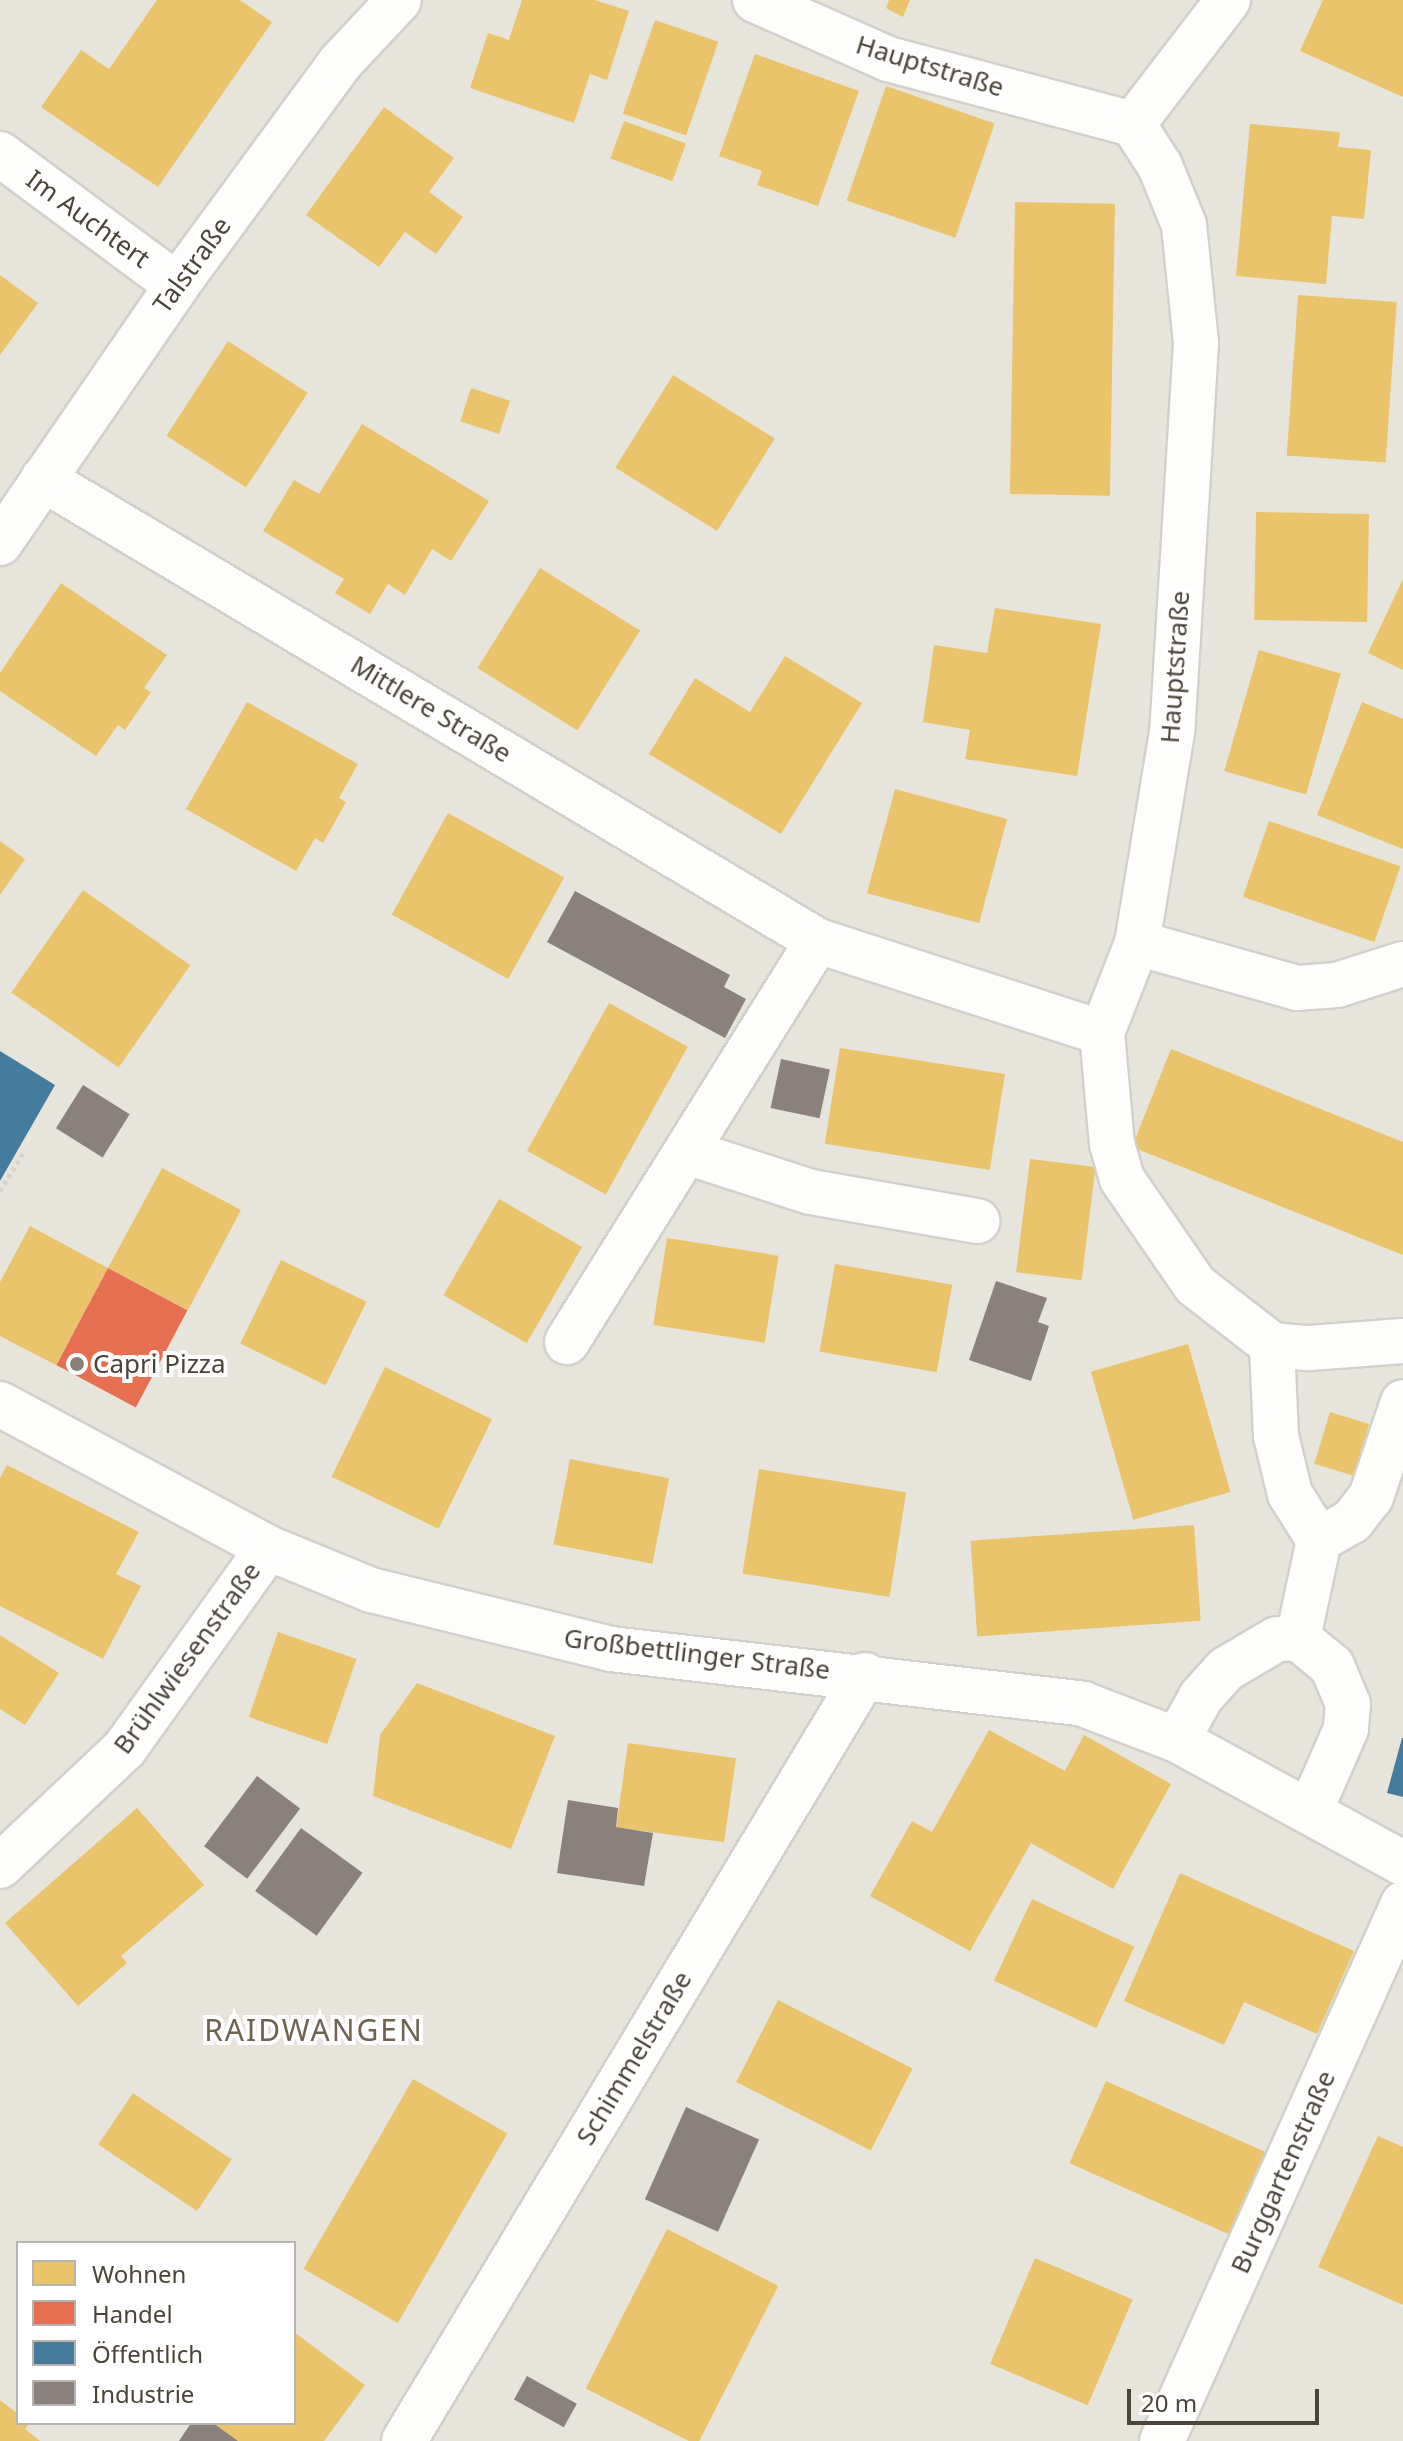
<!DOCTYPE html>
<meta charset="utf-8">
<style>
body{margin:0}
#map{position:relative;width:1403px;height:2441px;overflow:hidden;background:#f4f2ee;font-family:"Noto Sans",sans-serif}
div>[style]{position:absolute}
.residential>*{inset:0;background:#e7e4dc}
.parking>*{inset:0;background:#e6e3df}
.homes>*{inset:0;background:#e9c46a;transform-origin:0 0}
.shops>*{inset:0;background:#e76f51;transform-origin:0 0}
.public>*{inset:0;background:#457b9d}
.industry>*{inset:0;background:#8a817c;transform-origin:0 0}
.path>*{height:5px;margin-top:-2.5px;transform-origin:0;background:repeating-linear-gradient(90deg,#d3d2cc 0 4px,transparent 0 8px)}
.roads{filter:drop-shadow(2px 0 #d2d0cb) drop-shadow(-2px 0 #d2d0cb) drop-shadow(0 2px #d2d0cb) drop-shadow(0 -2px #d2d0cb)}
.minor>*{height:44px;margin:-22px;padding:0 22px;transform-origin:22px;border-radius:22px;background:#fdfdfc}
.dots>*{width:22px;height:22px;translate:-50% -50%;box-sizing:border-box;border:4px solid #fff;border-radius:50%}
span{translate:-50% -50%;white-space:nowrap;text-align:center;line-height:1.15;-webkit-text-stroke:8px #fff;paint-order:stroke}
.street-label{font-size:26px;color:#4b4439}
.poi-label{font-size:26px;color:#4b4439}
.left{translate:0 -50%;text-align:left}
.quarter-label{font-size:30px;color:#6e6250;letter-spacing:2px}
.legend{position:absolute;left:16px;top:2241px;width:280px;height:184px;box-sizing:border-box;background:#fff;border:2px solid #b7b4b0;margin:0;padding:10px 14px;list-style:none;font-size:24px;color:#4b4439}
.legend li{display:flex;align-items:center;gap:16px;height:40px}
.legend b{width:40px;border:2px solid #b7b4b0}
.scale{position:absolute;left:1127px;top:2389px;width:192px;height:36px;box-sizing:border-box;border:4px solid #4b4439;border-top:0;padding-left:10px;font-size:24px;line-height:28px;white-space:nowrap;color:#4b4439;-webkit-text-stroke:6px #fff;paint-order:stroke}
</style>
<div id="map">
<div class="residential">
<div style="clip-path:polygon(evenodd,0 0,1403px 0,1403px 2441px,0 2441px,0 0,18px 2243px,294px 2243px,294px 2423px,18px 2423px,18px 2243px)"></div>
</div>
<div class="parking">
<div style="clip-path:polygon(1403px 1978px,1403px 2029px,1384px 2020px)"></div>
</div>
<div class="homes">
<div style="clip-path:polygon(157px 0,240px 0,272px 22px,158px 187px,41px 107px,81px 50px,109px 69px)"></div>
<div style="clip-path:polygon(522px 0,595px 0,629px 11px,607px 80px,590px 74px,574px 123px,470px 88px,488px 33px,509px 40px)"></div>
<div style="clip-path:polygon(889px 0,910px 0,903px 17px,886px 8px)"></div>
<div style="clip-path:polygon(1323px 0,1403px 0,1403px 97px,1300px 51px)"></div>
<div style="left:655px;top:20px;width:67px;height:99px;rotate:19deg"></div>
<div style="clip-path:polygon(755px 54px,859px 91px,818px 206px,757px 185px,762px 171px,719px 156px)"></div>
<div style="left:886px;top:86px;width:115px;height:121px;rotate:19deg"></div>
<div style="clip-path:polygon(384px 107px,454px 158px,429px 192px,463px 217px,436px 254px,405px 232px,379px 267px,306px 215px)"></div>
<div style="left:624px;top:121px;width:66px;height:40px;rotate:20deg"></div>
<div style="clip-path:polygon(1250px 124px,1340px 132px,1338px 147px,1371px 150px,1364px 219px,1332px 216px,1326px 284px,1236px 276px)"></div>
<div style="left:1015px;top:202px;width:100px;height:292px;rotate:1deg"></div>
<div style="clip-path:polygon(0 275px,38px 303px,0 355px)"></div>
<div style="left:1298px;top:295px;width:99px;height:161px;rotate:4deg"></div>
<div style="left:228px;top:341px;width:95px;height:113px;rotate:33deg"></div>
<div style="left:673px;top:375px;width:120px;height:109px;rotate:32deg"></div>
<div style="left:471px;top:388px;width:41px;height:35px;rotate:18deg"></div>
<div style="clip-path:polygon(362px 424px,489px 501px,451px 561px,432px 549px,405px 595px,388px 584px,370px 614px,335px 593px,344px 579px,263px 531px,294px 480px,319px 494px)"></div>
<div style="left:1256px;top:512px;width:113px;height:108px;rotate:1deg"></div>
<div style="left:540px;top:568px;width:118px;height:118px;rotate:32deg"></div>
<div style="clip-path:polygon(1403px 579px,1403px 670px,1368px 653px)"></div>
<div style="clip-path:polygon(61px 583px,167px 655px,144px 688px,151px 692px,125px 730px,118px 725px,96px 756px,0 691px,0 673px)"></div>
<div style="clip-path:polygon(995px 608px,1101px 624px,1077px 776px,965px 759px,970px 730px,923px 722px,934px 645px,987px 653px)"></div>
<div style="left:1259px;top:650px;width:85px;height:126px;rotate:16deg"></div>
<div style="clip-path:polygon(785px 656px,862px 703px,781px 834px,649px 754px,695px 678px,750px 712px)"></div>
<div style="clip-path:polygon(247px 702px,358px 764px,339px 798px,346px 802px,323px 843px,315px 838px,296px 871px,186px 809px)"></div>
<div style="clip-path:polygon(1362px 702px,1403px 719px,1403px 849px,1317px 815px)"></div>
<div style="left:895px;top:789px;width:116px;height:108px;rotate:15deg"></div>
<div style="left:448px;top:813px;width:133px;height:116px;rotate:29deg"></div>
<div style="left:1269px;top:821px;width:139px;height:80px;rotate:19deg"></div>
<div style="clip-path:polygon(0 841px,25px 859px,0 895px)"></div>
<div style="left:83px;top:890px;width:131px;height:125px;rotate:35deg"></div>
<div style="left:609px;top:1003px;width:90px;height:169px;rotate:29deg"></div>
<div style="left:840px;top:1048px;width:167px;height:97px;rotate:9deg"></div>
<div style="clip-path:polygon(1171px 1049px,1403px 1142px,1403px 1255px,1132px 1147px)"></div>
<div style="left:1030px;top:1159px;width:66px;height:114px;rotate:7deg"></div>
<div style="clip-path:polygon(162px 1168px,241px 1210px,188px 1310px,108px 1268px,56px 1365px,0 1336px,0 1282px,30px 1226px,108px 1268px)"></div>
<div style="left:499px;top:1199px;width:96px;height:111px;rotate:30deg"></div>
<div style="left:667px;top:1238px;width:113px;height:88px;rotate:9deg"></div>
<div style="left:281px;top:1260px;width:95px;height:93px;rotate:26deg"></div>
<div style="left:835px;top:1264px;width:119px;height:89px;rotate:10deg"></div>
<div style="left:1188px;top:1344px;width:154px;height:101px;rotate:74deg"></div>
<div style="left:385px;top:1367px;width:119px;height:122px;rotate:26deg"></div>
<div style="left:1330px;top:1412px;width:41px;height:54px;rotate:17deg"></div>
<div style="left:570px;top:1459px;width:101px;height:87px;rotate:11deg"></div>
<div style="clip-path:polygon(7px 1465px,139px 1532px,116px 1574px,141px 1586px,103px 1659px,0 1606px,0 1478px)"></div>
<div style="left:759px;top:1469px;width:149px;height:106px;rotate:9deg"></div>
<div style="left:1194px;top:1525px;width:96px;height:224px;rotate:86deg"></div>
<div style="left:278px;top:1632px;width:83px;height:90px;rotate:19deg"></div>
<div style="clip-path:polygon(0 1635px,59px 1673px,25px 1725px,0 1709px)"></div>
<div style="clip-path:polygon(417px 1683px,555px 1736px,511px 1849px,373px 1796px,380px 1735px)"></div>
<div style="clip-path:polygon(989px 1730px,1065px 1771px,1084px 1735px,1171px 1784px,1113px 1889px,1031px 1843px,970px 1951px,870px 1896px,912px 1821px,932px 1832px)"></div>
<div style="left:628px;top:1743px;width:109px;height:85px;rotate:8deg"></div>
<div style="clip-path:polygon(137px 1808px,204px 1885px,121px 1956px,127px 1963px,78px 2006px,5px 1923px)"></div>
<div style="clip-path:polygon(1180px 1873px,1354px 1951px,1317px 2034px,1244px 2002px,1224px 2045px,1124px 2001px)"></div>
<div style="left:1032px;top:1899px;width:113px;height:90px;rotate:25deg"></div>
<div style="left:778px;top:2000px;width:151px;height:92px;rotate:27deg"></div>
<div style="left:413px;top:2079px;width:109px;height:219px;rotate:30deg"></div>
<div style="left:1106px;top:2081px;width:179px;height:90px;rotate:24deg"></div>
<div style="left:133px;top:2093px;width:119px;height:62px;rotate:34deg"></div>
<div style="clip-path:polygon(1378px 2136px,1403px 2147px,1403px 2305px,1318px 2267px)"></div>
<div style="left:667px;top:2229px;width:125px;height:179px;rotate:27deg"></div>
<div style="left:1035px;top:2258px;width:106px;height:115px;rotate:23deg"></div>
<div style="clip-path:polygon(294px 2332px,365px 2385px,324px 2441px,238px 2441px,213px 2423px,294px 2423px)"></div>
<div style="clip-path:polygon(0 2400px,18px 2414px,18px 2423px,29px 2423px,25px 2429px,40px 2441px,0 2441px)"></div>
</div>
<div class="shops">
<div style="left:108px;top:1268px;width:90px;height:110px;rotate:28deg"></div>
</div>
<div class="public">
<div style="clip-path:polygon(0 1051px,55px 1085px,0 1181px)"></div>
<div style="clip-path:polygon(1402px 1738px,1403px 1738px,1403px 1797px,1387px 1793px)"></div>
</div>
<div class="industry">
<div style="clip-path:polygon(575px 891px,730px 975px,724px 987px,746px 999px,725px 1038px,547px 942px)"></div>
<div style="left:781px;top:1059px;width:50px;height:50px;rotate:12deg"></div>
<div style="left:83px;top:1085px;width:55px;height:51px;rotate:32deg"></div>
<div style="clip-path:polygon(996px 1281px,1047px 1298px,1038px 1322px,1049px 1326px,1031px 1381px,969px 1360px)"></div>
<div style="left:257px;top:1776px;width:54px;height:88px;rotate:37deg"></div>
<div style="clip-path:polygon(568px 1800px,618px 1808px,616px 1827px,653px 1833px,644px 1886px,557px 1873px)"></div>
<div style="left:301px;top:1828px;width:76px;height:78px;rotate:36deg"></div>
<div style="left:686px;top:2107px;width:80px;height:101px;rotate:24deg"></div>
<div style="left:527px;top:2376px;width:57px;height:27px;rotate:29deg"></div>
<div style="clip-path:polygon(191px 2423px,213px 2423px,238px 2441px,179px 2441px)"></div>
</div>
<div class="path">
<div style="left:0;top:1191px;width:47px;rotate:-59deg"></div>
</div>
<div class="roads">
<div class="minor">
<div style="left:755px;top:0;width:145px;rotate:23.9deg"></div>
<div style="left:888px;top:59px;width:253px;rotate:14.9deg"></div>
<div style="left:1133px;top:124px;width:50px;rotate:57.3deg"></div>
<div style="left:1160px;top:166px;width:64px;rotate:67.9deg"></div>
<div style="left:1184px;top:225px;width:119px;rotate:84.2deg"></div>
<div style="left:1196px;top:343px;width:390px;rotate:93.5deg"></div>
<div style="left:1172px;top:732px;width:214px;rotate:99.4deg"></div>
<div style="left:1137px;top:943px;width:97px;rotate:111.3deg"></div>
<div style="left:1102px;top:1033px;width:111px;rotate:84.9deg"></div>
<div style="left:1112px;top:1144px;width:36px;rotate:74deg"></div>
<div style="left:1122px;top:1179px;width:129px;rotate:55.4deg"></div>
<div style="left:1195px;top:1285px;width:98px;rotate:37.9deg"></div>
<div style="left:1272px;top:1345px;width:91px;rotate:87.5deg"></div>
<div style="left:1276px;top:1436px;width:60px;rotate:76.4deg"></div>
<div style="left:1290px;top:1494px;width:54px;rotate:57.8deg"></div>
<div style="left:1319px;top:1540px;width:100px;rotate:102.1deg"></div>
<div style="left:1298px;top:1638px;width:21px;rotate:177deg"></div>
<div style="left:1277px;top:1639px;width:59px;rotate:149.5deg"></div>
<div style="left:1226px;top:1669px;width:38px;rotate:132deg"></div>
<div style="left:1201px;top:1697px;width:49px;rotate:119.2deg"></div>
<div style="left:1133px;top:124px;width:156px;rotate:-52.5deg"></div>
<div style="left:0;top:154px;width:220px;rotate:36.5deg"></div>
<div style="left:43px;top:479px;width:902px;rotate:30.8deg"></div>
<div style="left:818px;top:941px;width:299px;rotate:17.9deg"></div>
<div style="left:0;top:543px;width:313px;rotate:-55.5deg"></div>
<div style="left:177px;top:285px;width:275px;rotate:-53.7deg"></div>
<div style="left:340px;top:63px;width:86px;rotate:-46.9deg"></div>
<div style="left:1137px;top:943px;width:166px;rotate:15.7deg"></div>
<div style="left:1297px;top:988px;width:40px;rotate:-4.3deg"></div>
<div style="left:1337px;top:985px;width:69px;rotate:-17.7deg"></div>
<div style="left:687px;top:1152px;width:130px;rotate:17.9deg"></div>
<div style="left:811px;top:1192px;width:169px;rotate:9.9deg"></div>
<div style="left:567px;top:1342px;width:473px;rotate:-58deg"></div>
<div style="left:1272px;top:1345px;width:38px;rotate:5deg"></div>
<div style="left:1310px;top:1348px;width:93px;rotate:-4.3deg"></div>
<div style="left:0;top:1404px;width:304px;rotate:28.2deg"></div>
<div style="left:268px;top:1548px;width:111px;rotate:22.2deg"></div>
<div style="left:371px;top:1590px;width:247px;rotate:13.8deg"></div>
<div style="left:611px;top:1649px;width:475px;rotate:6.6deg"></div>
<div style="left:1083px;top:1704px;width:101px;rotate:21deg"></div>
<div style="left:1177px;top:1740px;width:257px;rotate:28.6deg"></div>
<div style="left:1319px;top:1540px;width:38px;rotate:-30deg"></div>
<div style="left:1352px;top:1521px;width:31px;rotate:-52deg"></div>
<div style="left:1371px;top:1497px;width:100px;rotate:-71.4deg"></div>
<div style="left:1298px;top:1638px;width:44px;rotate:39.5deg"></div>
<div style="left:1332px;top:1666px;width:41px;rotate:67.2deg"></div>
<div style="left:1348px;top:1704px;width:25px;rotate:95deg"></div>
<div style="left:1346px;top:1729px;width:90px;rotate:113.7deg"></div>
<div style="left:0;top:1866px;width:172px;rotate:-43.3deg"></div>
<div style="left:125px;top:1748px;width:246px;rotate:-54.4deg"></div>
<div style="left:404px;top:2441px;width:894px;rotate:-58.96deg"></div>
<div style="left:1162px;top:2441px;width:589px;rotate:-65.83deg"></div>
</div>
</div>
<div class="dots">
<div style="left:77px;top:1364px;background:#868178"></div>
</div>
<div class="street-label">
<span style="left:930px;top:66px;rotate:17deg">Hauptstraße</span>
<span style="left:88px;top:219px;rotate:36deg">Im Auchtert</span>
<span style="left:192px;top:265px;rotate:-54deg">Talstraße</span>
<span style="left:1175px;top:667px;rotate:-86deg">Hauptstraße</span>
<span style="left:431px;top:709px;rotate:31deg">Mittlere Straße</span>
<span style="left:697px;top:1654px;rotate:7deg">Großbettlinger Straße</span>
<span style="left:187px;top:1658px;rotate:-54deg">Brühlwiesenstraße</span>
<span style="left:634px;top:2058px;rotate:-59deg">Schimmelstraße</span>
<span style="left:1283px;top:2172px;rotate:-66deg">Burggartenstraße</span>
</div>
<div class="poi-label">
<span class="left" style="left:93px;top:1364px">Capri Pizza</span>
</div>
<div class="quarter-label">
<span style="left:314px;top:2030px">RAIDWANGEN</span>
</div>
<ul class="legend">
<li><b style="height:22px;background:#e9c46a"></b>Wohnen</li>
<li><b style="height:22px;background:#e76f51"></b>Handel</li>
<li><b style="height:22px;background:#457b9d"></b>Öffentlich</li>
<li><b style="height:22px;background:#8a817c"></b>Industrie</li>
</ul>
<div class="scale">20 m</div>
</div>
